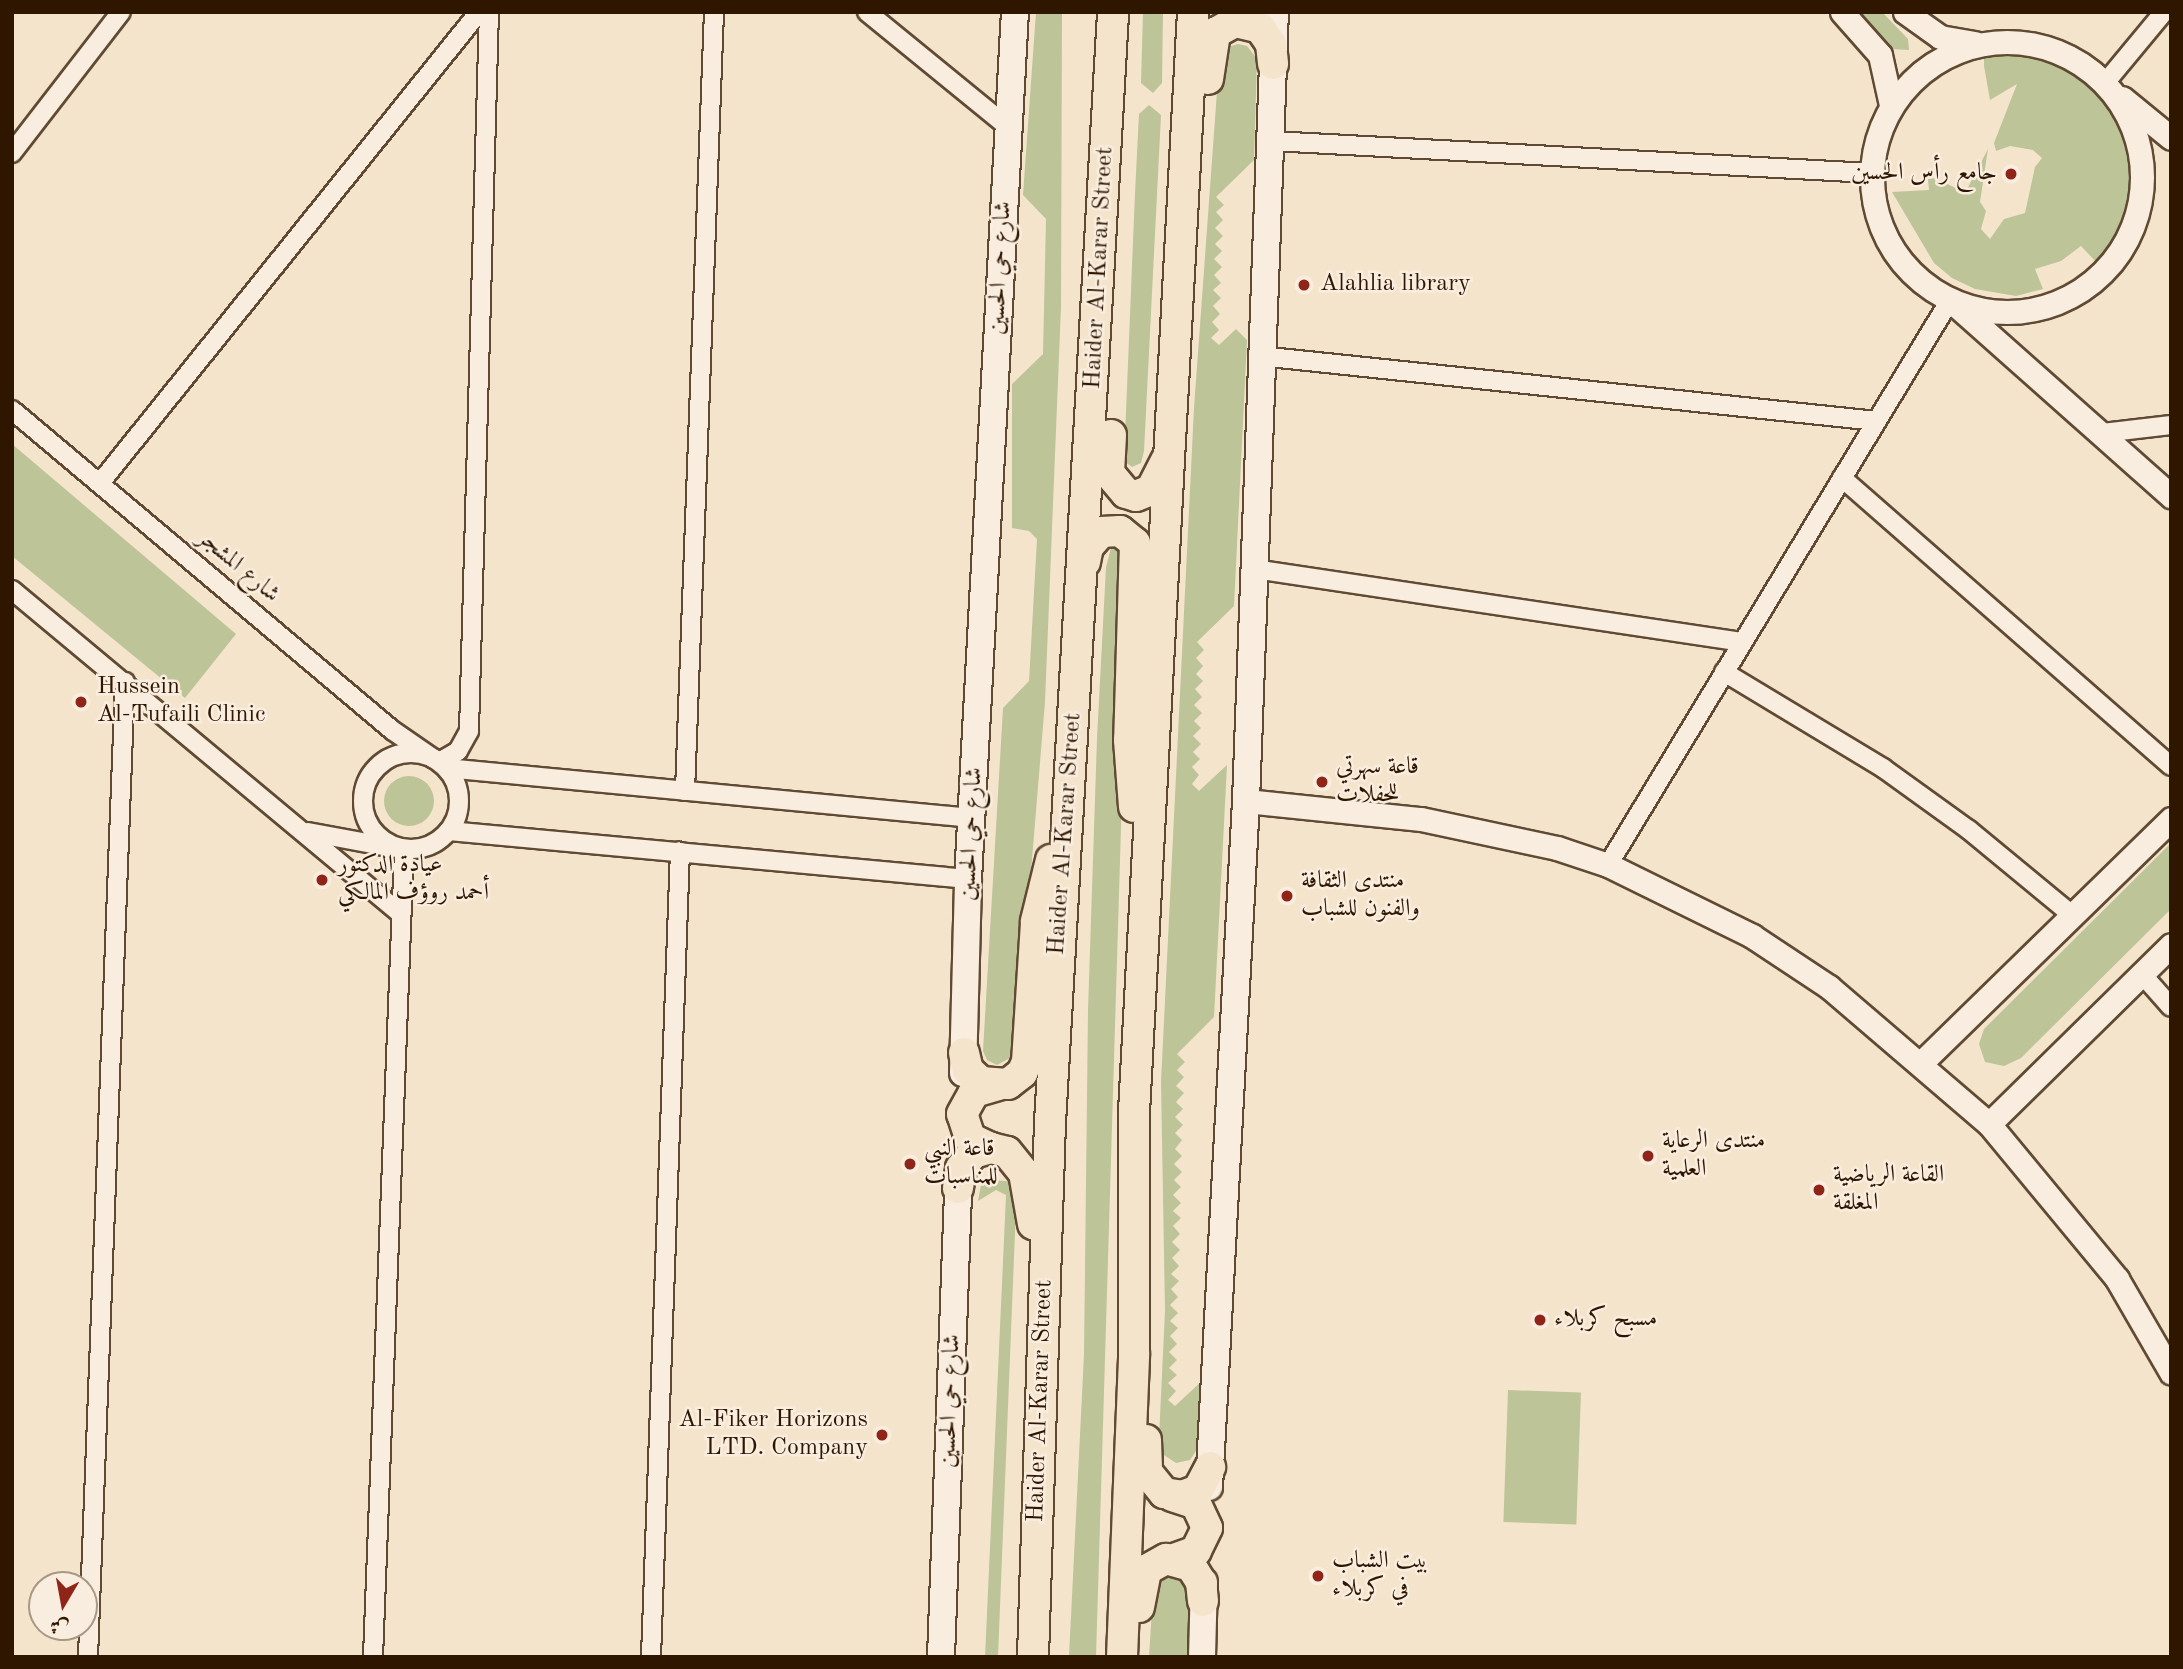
<!DOCTYPE html>
<meta charset="utf-8">
<style>
body{margin:0}
#map{position:relative;width:2183px;height:1669px;overflow:hidden;background:#f5e4cc;font-family:"Old Standard TT",Amiri,serif}
div>[style]{position:absolute}
.green>*{inset:0;background:#bcc498;transform-origin:0 0}
.round{border-radius:50%}
.roads{filter:drop-shadow(2px 0 #604a33) drop-shadow(-2px 0 #604a33) drop-shadow(0 2px #604a33) drop-shadow(0 -2px #604a33)}
.minor>*{height:18px;margin:-9px;padding:0 9px;transform-origin:9px;border-radius:9px;background:#f8edde}
.minor>.ring{margin:-9px;padding:0;box-sizing:content-box;background:none;border:18px solid #f8edde;border-radius:50%}
.tertiary>*{height:23px;margin:-11.5px;padding:0 11.5px;transform-origin:11.5px;border-radius:11.5px;background:#f8edde}
.tertiary>.ring{margin:-11.5px;padding:0;box-sizing:content-box;background:none;border:23px solid #f8edde;border-radius:50%}
.secondary>*{height:26px;margin:-13px;padding:0 13px;transform-origin:13px;border-radius:13px;background:#f8edde}
.trunk>*{height:30px;margin:-15px;padding:0 15px;transform-origin:15px;border-radius:15px;background:#f5e4cc}
.dots>*{width:19px;height:19px;translate:-50% -50%;box-sizing:border-box;border:4px solid #f8edde;border-radius:50%}
span{translate:-50% -50%;white-space:nowrap;text-align:center;line-height:1.15;-webkit-text-stroke:5px #f8edde;paint-order:stroke}
.poi-label{font-size:24px;color:#2f1600}
.right{translate:-100% -50%;text-align:right}
.left{translate:0 -50%;text-align:left}
.street-label{font-size:24px;color:#2f1600}
.frame{position:absolute;inset:0;border:14px solid #2f1600;pointer-events:none}
.north{position:absolute;left:28px;top:1571px;width:70px;height:70px;box-sizing:border-box;background:#f8edde;border:2px solid #a89785;border-radius:50%;rotate:190deg;font-size:19px;font-weight:700;line-height:28px;text-align:center;color:#2f1600}
.north::after{content:'';display:block;margin:auto;width:24px;height:32px;background:#8f2418;clip-path:polygon(50% 0,100% 100%,50% 72%,0 100%)}
</style>
<div id="map">
<div class="green">
<div style="clip-path:polygon(1036px 12px,1062px 12px,1061px 307px,1045px 702px,1017px 1041px,1010px 1058px,997px 1065px,987px 1060px,983px 1051px,1003px 708px,1029px 681px,1037px 539px,1029px 531px,1012px 528px,1012px 384px,1043px 354px,1046px 219px,1023px 195px)"></div>
<div style="clip-path:polygon(1143px 12px,1163px 12px,1162px 83px,1153px 93px,1141px 83px)"></div>
<div style="clip-path:polygon(1854px 12px,1882px 12px,1908px 39px,1909px 50px,1891px 49px)"></div>
<div style="clip-path:polygon(1238px 44px,1247px 46px,1257px 59px,1254px 160px,1216px 197px,1224px 205px,1216px 212px,1223px 220px,1215px 228px,1223px 236px,1215px 244px,1222px 251px,1214px 259px,1222px 267px,1214px 275px,1221px 283px,1213px 290px,1221px 298px,1213px 306px,1220px 314px,1212px 322px,1219px 330px,1211px 338px,1219px 345px,1236px 329px,1247px 340px,1234px 606px,1197px 642px,1204px 650px,1196px 658px,1203px 666px,1196px 674px,1203px 681px,1195px 689px,1202px 697px,1194px 705px,1202px 713px,1194px 721px,1201px 728px,1193px 736px,1201px 744px,1193px 752px,1200px 759px,1192px 767px,1199px 775px,1192px 784px,1199px 791px,1227px 765px,1214px 1017px,1177px 1054px,1185px 1062px,1177px 1070px,1184px 1077px,1176px 1086px,1184px 1093px,1176px 1102px,1183px 1109px,1175px 1117px,1183px 1125px,1175px 1133px,1182px 1140px,1175px 1149px,1182px 1156px,1174px 1164px,1182px 1172px,1174px 1180px,1181px 1187px,1173px 1195px,1181px 1203px,1173px 1211px,1181px 1218px,1173px 1226px,1180px 1234px,1172px 1242px,1180px 1250px,1172px 1258px,1179px 1266px,1171px 1274px,1179px 1281px,1171px 1289px,1178px 1297px,1170px 1305px,1178px 1313px,1170px 1321px,1178px 1328px,1170px 1336px,1177px 1344px,1169px 1352px,1177px 1360px,1169px 1368px,1177px 1375px,1168px 1383px,1176px 1391px,1168px 1400px,1175px 1406px,1203px 1380px,1196px 1451px,1190px 1460px,1176px 1463px,1164px 1455px,1159px 1437px,1165px 1311px,1161px 1082px,1194px 408px,1219px 64px,1228px 47px)"></div>
<div style="clip-path:polygon(2008px 50px,2037px 50px,2083px 69px,2123px 115px,2137px 154px,2133px 206px,2109px 258px,2099px 265px,2081px 246px,2061px 261px,2035px 269px,2043px 289px,2016px 296px,1975px 289px,1952px 278px,1934px 263px,1892px 192px,1929px 190px,1928px 179px,1936px 178px,1965px 193px,1988px 149px,1980px 202px,1986px 211px,1981px 229px,1990px 239px,2004px 219px,2025px 213px,2035px 167px,2042px 158px,2033px 150px,2010px 146px,1996px 151px,1994px 143px,2017px 84px,1990px 100px,1984px 66px,1984px 56px)"></div>
<div style="clip-path:polygon(1149px 105px,1161px 115px,1144px 451px,1141px 463px,1132px 467px,1124px 461px,1135px 193px,1139px 114px)"></div>
<div style="clip-path:polygon(12px 444px,236px 634px,185px 698px,12px 556px)"></div>
<div style="clip-path:polygon(1119px 545px,1125px 547px,1124px 728px,1096px 1657px,1069px 1657px,1084px 1354px,1088px 1010px,1097px 738px,1106px 567px,1111px 548px)"></div>
<div class="round" style="left:384px;top:776px;width:50px;height:50px"></div>
<div style="clip-path:polygon(2171px 843px,2171px 909px,2021px 1058px,2004px 1066px,1985px 1062px,1979px 1044px,1984px 1029px)"></div>
<div style="clip-path:polygon(982px 1179px,1017px 1182px,998px 1657px,985px 1657px,1006px 1195px,996px 1190px,978px 1201px)"></div>
<div style="left:1508px;top:1390px;width:73px;height:132px;rotate:2deg"></div>
<div style="clip-path:polygon(1167px 1576px,1180px 1576px,1191px 1586px,1191px 1657px,1149px 1657px,1153px 1593px,1157px 1582px)"></div>
</div>
<div class="roads">
<div class="minor">
<div style="left:867px;top:12px;width:183px;rotate:39.2deg"></div>
<div style="left:2105px;top:83px;width:92px;rotate:-50.3deg"></div>
<div style="left:1272px;top:141px;width:600px;rotate:3.06deg"></div>
<div style="left:12px;top:153px;width:178px;rotate:-52.3deg"></div>
<div style="left:1260px;top:356px;width:619px;rotate:6.02deg"></div>
<div style="left:12px;top:410px;width:497px;rotate:40.1deg"></div>
<div style="left:392px;top:730px;width:51px;rotate:34.6deg"></div>
<div style="left:2103px;top:433px;width:68px;rotate:-6.7deg"></div>
<div style="left:1842px;top:478px;width:437px;rotate:41.2deg"></div>
<div style="left:100px;top:483px;width:605px;rotate:-51.18deg"></div>
<div style="left:1254px;top:569px;width:494px;rotate:8.5deg"></div>
<div style="left:12px;top:590px;width:506px;rotate:39.79deg"></div>
<div style="left:1724px;top:672px;width:186px;rotate:31.1deg"></div>
<div style="left:1883px;top:768px;width:106px;rotate:35.8deg"></div>
<div style="left:1969px;top:830px;width:134px;rotate:39.5deg"></div>
<div class="ring" style="left:363px;top:753px;width:78px;height:78px"></div>
<div style="left:439px;top:762px;width:22px;rotate:-30deg"></div>
<div style="left:458px;top:751px;width:23px;rotate:-61deg"></div>
<div style="left:469px;top:731px;width:719px;rotate:-88.41deg"></div>
<div style="left:446px;top:768px;width:528px;rotate:5.43deg"></div>
<div style="left:685px;top:791px;width:780px;rotate:-87.87deg"></div>
<div style="left:449px;top:831px;width:521px;rotate:5.28deg"></div>
<div style="left:308px;top:832px;width:87px;rotate:10.5deg"></div>
<div style="left:1608px;top:865px;width:660px;rotate:-58.81deg"></div>
<div style="left:2141px;top:973px;width:45px;rotate:48.6deg"></div>
<div style="left:88px;top:1657px;width:976px;rotate:-87.83deg"></div>
<div style="left:373px;top:1657px;width:809px;rotate:-87.8deg"></div>
<div style="left:651px;top:1657px;width:806px;rotate:-87.94deg"></div>
</div>
<div class="tertiary">
<div style="left:1842px;top:12px;width:57px;rotate:48.5deg"></div>
<div style="left:1880px;top:55px;width:51px;rotate:77.6deg"></div>
<div style="left:1905px;top:12px;width:43px;rotate:35.5deg"></div>
<div style="left:1940px;top:37px;width:35px;rotate:10deg"></div>
<div class="ring" style="left:1872px;top:42px;width:247px;height:247px"></div>
<div style="left:2122px;top:98px;width:63px;rotate:39.2deg"></div>
<div style="left:1958px;top:307px;width:285px;rotate:41.6deg"></div>
<div style="left:1246px;top:801px;width:176px;rotate:5.9deg"></div>
<div style="left:1421px;top:819px;width:139px;rotate:12deg"></div>
<div style="left:1557px;top:848px;width:54px;rotate:18.4deg"></div>
<div style="left:1608px;top:865px;width:161px;rotate:26.2deg"></div>
<div style="left:1752px;top:936px;width:92px;rotate:33.5deg"></div>
<div style="left:1829px;top:987px;width:211px;rotate:40.6deg"></div>
<div style="left:1989px;top:1124px;width:201px;rotate:50.4deg"></div>
<div style="left:2117px;top:1279px;width:108px;rotate:59.9deg"></div>
<div style="left:1922px;top:1062px;width:348px;rotate:-44.3deg"></div>
<div style="left:1989px;top:1124px;width:255px;rotate:-44.5deg"></div>
</div>
<div class="secondary">
<div style="left:963px;top:1073px;width:194px;rotate:-88.5deg"></div>
<div style="left:968px;top:879px;width:868px;rotate:-86.9deg"></div>
<div style="left:1209px;top:1487px;width:687px;rotate:-86.91deg"></div>
<div style="left:1246px;top:801px;width:790px;rotate:-87.9deg"></div>
<div style="left:941px;top:1657px;width:489px;rotate:-87.9deg"></div>
<div style="left:1202px;top:1657px;width:75px;rotate:-88.5deg"></div>
</div>
<div class="trunk">
<div style="left:1208px;top:79px;width:47px;rotate:-81.3deg"></div>
<div style="left:1215px;top:33px;width:23px;rotate:-29deg"></div>
<div style="left:1235px;top:22px;width:26px;rotate:13deg"></div>
<div style="left:1260px;top:28px;width:19px;rotate:55deg"></div>
<div style="left:1271px;top:44px;width:20px;rotate:84deg"></div>
<div style="left:1111px;top:435px;width:38px;rotate:93deg"></div>
<div style="left:1109px;top:473px;width:26px;rotate:50deg"></div>
<div style="left:1126px;top:493px;width:10px;rotate:17deg"></div>
<div style="left:1136px;top:496px;width:16px;rotate:-22deg"></div>
<div style="left:1151px;top:490px;width:34px;rotate:-63deg"></div>
<div style="left:1085px;top:562px;width:15px;rotate:-79deg"></div>
<div style="left:1088px;top:547px;width:20px;rotate:-49deg"></div>
<div style="left:1101px;top:532px;width:19px;rotate:-3deg"></div>
<div style="left:1120px;top:531px;width:19px;rotate:39deg"></div>
<div style="left:1135px;top:543px;width:197px;rotate:91.7deg"></div>
<div style="left:1129px;top:740px;width:67px;rotate:85.7deg"></div>
<div style="left:964px;top:1053px;width:17px;rotate:77deg"></div>
<div style="left:968px;top:1070px;width:18px;rotate:43deg"></div>
<div style="left:981px;top:1082px;width:27px;rotate:4deg"></div>
<div style="left:1008px;top:1084px;width:18px;rotate:-38deg"></div>
<div style="left:1022px;top:1073px;width:12px;rotate:-66deg"></div>
<div style="left:1027px;top:1062px;width:141px;rotate:-86.3deg"></div>
<div style="left:1036px;top:921px;width:63px;rotate:-76.2deg"></div>
<div style="left:991px;top:1148px;width:23px;rotate:-155deg"></div>
<div style="left:970px;top:1138px;width:25px;rotate:-108deg"></div>
<div style="left:962px;top:1114px;width:25px;rotate:-61deg"></div>
<div style="left:974px;top:1092px;width:26px;rotate:-16deg"></div>
<div style="left:958px;top:1188px;width:20px;rotate:-81deg"></div>
<div style="left:961px;top:1168px;width:19px;rotate:-51deg"></div>
<div style="left:973px;top:1153px;width:19px;rotate:-16deg"></div>
<div style="left:991px;top:1148px;width:16px;rotate:14deg"></div>
<div style="left:1007px;top:1152px;width:27px;rotate:51deg"></div>
<div style="left:1024px;top:1173px;width:52px;rotate:80deg"></div>
<div style="left:1146px;top:1440px;width:32px;rotate:88deg"></div>
<div style="left:1147px;top:1472px;width:27px;rotate:51deg"></div>
<div style="left:1164px;top:1493px;width:18px;rotate:9deg"></div>
<div style="left:1182px;top:1496px;width:17px;rotate:-21deg"></div>
<div style="left:1198px;top:1490px;width:26px;rotate:-62deg"></div>
<div style="left:1172px;top:1496px;width:25px;rotate:18deg"></div>
<div style="left:1196px;top:1504px;width:26px;rotate:65deg"></div>
<div style="left:1207px;top:1528px;width:25px;rotate:116deg"></div>
<div style="left:1196px;top:1551px;width:23px;rotate:160deg"></div>
<div style="left:1139px;top:1607px;width:38px;rotate:-79deg"></div>
<div style="left:1146px;top:1570px;width:23px;rotate:-29deg"></div>
<div style="left:1166px;top:1559px;width:26px;rotate:16deg"></div>
<div style="left:1191px;top:1566px;width:19px;rotate:58deg"></div>
<div style="left:1201px;top:1582px;width:19px;rotate:84deg"></div>
<div style="left:1033px;top:1657px;width:534px;rotate:-88.18deg"></div>
<div style="left:1050px;top:1123px;width:1113px;rotate:-86.75deg"></div>
<div style="left:1122px;top:1657px;width:304px;rotate:-87.7deg"></div>
<div style="left:1134px;top:1353px;width:241px;rotate:-90deg"></div>
<div style="left:1134px;top:1112px;width:1102px;rotate:-86.93deg"></div>
</div>
</div>
<div class="dots">
<div style="left:2011px;top:174px;background:#8f2418"></div>
<div style="left:1304px;top:285px;background:#8f2418"></div>
<div style="left:81px;top:702px;background:#8f2418"></div>
<div style="left:1322px;top:782px;background:#8f2418"></div>
<div style="left:322px;top:880px;background:#8f2418"></div>
<div style="left:1287px;top:896px;background:#8f2418"></div>
<div style="left:1648px;top:1156px;background:#8f2418"></div>
<div style="left:910px;top:1164px;background:#8f2418"></div>
<div style="left:1819px;top:1190px;background:#8f2418"></div>
<div style="left:1540px;top:1320px;background:#8f2418"></div>
<div style="left:882px;top:1435px;background:#8f2418"></div>
<div style="left:1318px;top:1576px;background:#8f2418"></div>
</div>
<div class="poi-label">
<span class="right" style="left:1997px;top:174px">جامع رأس الحسين</span>
<span class="left" style="left:1320px;top:285px">Alahlia library</span>
<span class="left" style="left:97px;top:702px">Hussein<br>Al-Tufaili Clinic</span>
<span class="left" style="left:1336px;top:782px">قاعة سهرتي<br>للحفلات</span>
<span class="left" style="left:338px;top:880px">عيادة الدكتور<br>أحمد روؤف المالكي</span>
<span class="left" style="left:1301px;top:896px">منتدى الثقافة<br>والفنون للشباب</span>
<span class="left" style="left:1662px;top:1156px">منتدى الرعاية<br>العلمية</span>
<span class="left" style="left:924px;top:1164px">قاعة النبي<br>للمناسبات</span>
<span class="left" style="left:1833px;top:1190px">القاعة الرياضية<br>المغلقة</span>
<span class="left" style="left:1554px;top:1320px">مسبح كربلاء</span>
<span class="right" style="left:868px;top:1435px">Al-Fiker Horizons<br>LTD. Company</span>
<span class="left" style="left:1332px;top:1576px">بيت الشباب<br>في كربلاء</span>
</div>
<div class="street-label">
<span style="left:1001px;top:268px;rotate:-87deg">شارع حي الحسين</span>
<span style="left:1100px;top:268px;rotate:-87deg">Haider Al-Karar Street</span>
<span style="left:238px;top:567px;rotate:40deg">شارع المشجر</span>
<span style="left:972px;top:834px;rotate:-87deg">شارع حي الحسين</span>
<span style="left:1066px;top:834px;rotate:-86deg">Haider Al-Karar Street</span>
<span style="left:951px;top:1401px;rotate:-88deg">شارع حي الحسين</span>
<span style="left:1041px;top:1401px;rotate:-88deg">Haider Al-Karar Street</span>
</div>
<div class="frame"></div>
<div class="north">ش</div>
</div>
